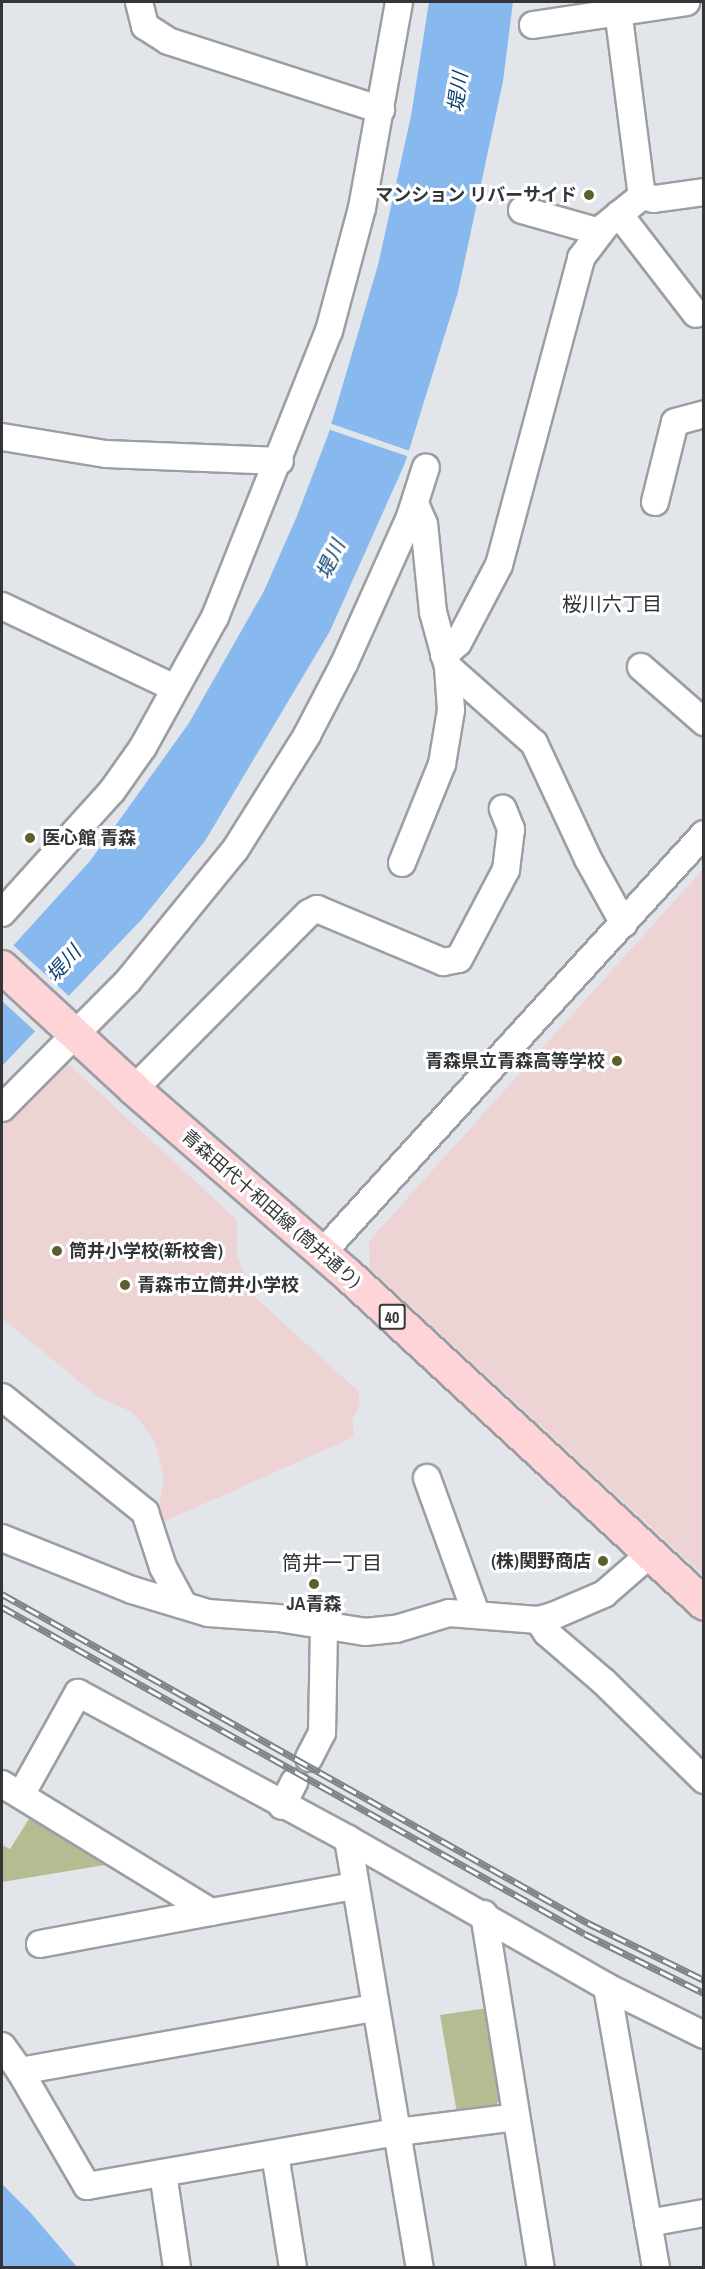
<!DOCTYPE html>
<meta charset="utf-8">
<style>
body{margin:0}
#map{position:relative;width:705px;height:2269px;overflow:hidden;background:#e2e5ea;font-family:"Archivo Narrow","Noto Sans JP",sans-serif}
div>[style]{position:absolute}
.education>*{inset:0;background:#eed3d5}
.green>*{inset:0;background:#b6bc91}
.water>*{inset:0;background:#88b9ee}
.pier>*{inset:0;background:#e2e5ea;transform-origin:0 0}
.roads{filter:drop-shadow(2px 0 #9b9ea3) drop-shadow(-2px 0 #9b9ea3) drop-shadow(0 2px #9b9ea3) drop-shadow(0 -2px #9b9ea3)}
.minor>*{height:26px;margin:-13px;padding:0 13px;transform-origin:13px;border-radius:13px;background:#fff}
.major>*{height:32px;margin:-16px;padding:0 16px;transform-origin:16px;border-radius:16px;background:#fed4d8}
.rail>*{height:7px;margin-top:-3.5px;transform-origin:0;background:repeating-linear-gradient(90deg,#fff 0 14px,#808386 0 28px);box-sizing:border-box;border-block:2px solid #808386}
.dots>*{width:16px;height:16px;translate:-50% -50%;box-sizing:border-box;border:3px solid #fff;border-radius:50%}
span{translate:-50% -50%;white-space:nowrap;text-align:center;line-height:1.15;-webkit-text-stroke:6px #fff;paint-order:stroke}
.shield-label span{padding:2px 4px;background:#fff;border:2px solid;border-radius:4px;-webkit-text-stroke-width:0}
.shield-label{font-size:16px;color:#333537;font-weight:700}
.poi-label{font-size:18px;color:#333537;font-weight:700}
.right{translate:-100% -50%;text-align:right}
.left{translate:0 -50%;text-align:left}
.street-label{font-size:18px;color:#333537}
.water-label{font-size:20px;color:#0e4172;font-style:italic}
.neighbourhood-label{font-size:20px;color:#2e3034}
.frame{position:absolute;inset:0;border:3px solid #333537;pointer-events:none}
</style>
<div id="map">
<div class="education">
<div style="clip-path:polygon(703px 869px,703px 1575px,370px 1269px,369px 1241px)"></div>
<div style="clip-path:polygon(61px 1057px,237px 1220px,237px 1255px,253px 1295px,358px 1391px,360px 1406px,352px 1420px,354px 1437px,161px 1523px,158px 1512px,164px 1477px,155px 1442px,144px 1426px,132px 1412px,98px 1397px,2px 1318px,2px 1118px)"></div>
</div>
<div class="green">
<div style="clip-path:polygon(29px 1819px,111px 1864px,2px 1882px,2px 1845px,10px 1849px)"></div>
<div style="clip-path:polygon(488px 2008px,504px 2095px,495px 2106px,457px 2113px,440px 2015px)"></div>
</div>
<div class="water">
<div style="clip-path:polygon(429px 2px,513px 2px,503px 81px,458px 292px,405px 463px,330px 631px,205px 841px,142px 919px,2px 1066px,2px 958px,90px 861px,189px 723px,264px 591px,297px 516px,328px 435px,378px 265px,411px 116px)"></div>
<div style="clip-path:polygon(2px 2184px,30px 2212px,77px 2267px,2px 2267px)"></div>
</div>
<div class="pier">
<div style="left:329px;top:423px;width:88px;height:6px;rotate:19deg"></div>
<div style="clip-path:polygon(12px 944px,71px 998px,37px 1033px,2px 1001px,2px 954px)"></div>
</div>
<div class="roads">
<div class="minor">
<div style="left:139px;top:2px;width:25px;rotate:76deg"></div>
<div style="left:145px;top:26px;width:27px;rotate:33deg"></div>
<div style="left:168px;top:41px;width:224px;rotate:17.9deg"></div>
<div style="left:617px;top:2px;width:196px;rotate:82.7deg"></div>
<div style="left:642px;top:196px;width:12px;rotate:14deg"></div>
<div style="left:654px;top:199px;width:50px;rotate:-8deg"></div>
<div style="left:533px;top:25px;width:155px;rotate:-8.5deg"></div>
<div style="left:522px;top:210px;width:81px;rotate:15.8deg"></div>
<div style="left:619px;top:214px;width:126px;rotate:52.4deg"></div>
<div style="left:2px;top:437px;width:105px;rotate:9.3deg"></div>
<div style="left:106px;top:454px;width:174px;rotate:2.3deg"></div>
<div style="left:655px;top:502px;width:82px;rotate:-76deg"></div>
<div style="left:675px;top:422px;width:30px;rotate:-15deg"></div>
<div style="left:2px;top:606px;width:191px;rotate:25.4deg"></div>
<div style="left:444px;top:655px;width:18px;rotate:-41deg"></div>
<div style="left:458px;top:643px;width:88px;rotate:-62.3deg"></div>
<div style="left:499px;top:565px;width:318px;rotate:-75deg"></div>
<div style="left:581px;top:258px;width:40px;rotate:-53deg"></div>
<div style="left:605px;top:226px;width:48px;rotate:-39deg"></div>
<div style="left:448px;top:667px;width:115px;rotate:41.5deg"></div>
<div style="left:534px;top:743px;width:128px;rotate:65deg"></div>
<div style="left:588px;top:859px;width:74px;rotate:61deg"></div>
<div style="left:641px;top:667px;width:84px;rotate:41.1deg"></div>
<div style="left:402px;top:863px;width:107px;rotate:-68deg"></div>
<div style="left:442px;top:764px;width:55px;rotate:-80.5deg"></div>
<div style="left:451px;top:710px;width:43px;rotate:-94deg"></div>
<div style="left:448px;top:667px;width:57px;rotate:-105.3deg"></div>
<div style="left:433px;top:612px;width:88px;rotate:-95.8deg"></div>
<div style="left:424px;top:524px;width:22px;rotate:-114deg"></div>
<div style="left:2px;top:913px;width:164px;rotate:-48deg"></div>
<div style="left:112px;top:791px;width:54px;rotate:-54.8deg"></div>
<div style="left:143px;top:747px;width:149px;rotate:-61deg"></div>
<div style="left:215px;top:617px;width:308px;rotate:-68.3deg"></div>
<div style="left:329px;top:331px;width:127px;rotate:-75deg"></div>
<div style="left:362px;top:208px;width:209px;rotate:-79.8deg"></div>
<div style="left:134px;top:1089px;width:248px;rotate:-45.2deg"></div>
<div style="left:309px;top:913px;width:9px;rotate:-27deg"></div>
<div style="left:317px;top:909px;width:137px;rotate:22.8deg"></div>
<div style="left:443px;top:962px;width:16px;rotate:-11deg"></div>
<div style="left:459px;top:959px;width:101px;rotate:-62.2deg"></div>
<div style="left:506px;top:870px;width:41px;rotate:-83deg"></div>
<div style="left:511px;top:829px;width:22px;rotate:-112deg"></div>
<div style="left:2px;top:1108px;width:179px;rotate:-45.2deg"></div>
<div style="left:128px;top:981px;width:169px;rotate:-50.8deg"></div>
<div style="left:235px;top:850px;width:136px;rotate:-57.9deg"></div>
<div style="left:307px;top:735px;width:80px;rotate:-62.5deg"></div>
<div style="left:344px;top:664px;width:161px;rotate:-65.8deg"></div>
<div style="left:410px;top:517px;width:52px;rotate:-72.3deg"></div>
<div style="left:322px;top:1253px;width:567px;rotate:-47.64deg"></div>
<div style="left:2px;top:1397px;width:184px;rotate:38.8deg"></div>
<div style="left:145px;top:1512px;width:58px;rotate:71.9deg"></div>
<div style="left:163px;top:1567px;width:42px;rotate:61.6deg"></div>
<div style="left:427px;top:1478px;width:144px;rotate:70.1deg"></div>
<div style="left:2px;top:1538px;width:140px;rotate:21.8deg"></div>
<div style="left:132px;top:1590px;width:79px;rotate:16.8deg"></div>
<div style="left:208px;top:1613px;width:70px;rotate:4.1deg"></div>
<div style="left:278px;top:1618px;width:88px;rotate:9.1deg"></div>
<div style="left:365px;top:1632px;width:31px;rotate:-6deg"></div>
<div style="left:396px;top:1629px;width:55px;rotate:-16.8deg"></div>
<div style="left:449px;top:1613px;width:89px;rotate:4.5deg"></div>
<div style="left:538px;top:1620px;width:16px;rotate:-15deg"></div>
<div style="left:553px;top:1616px;width:56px;rotate:-23.3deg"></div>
<div style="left:604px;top:1594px;width:61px;rotate:-41deg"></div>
<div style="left:538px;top:1620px;width:16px;rotate:55deg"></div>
<div style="left:547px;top:1633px;width:75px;rotate:40.7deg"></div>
<div style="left:604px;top:1682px;width:140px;rotate:44.4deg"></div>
<div style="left:309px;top:1758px;width:28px;rotate:-63deg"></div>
<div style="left:322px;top:1733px;width:108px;rotate:-88.9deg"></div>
<div style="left:2px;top:1784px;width:245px;rotate:31.5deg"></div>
<div style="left:211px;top:1912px;width:145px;rotate:-10.3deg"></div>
<div style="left:21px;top:1795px;width:117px;rotate:-60.8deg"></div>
<div style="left:78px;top:1693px;width:307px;rotate:28.4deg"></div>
<div style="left:348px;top:1839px;width:435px;rotate:80.5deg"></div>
<div style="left:282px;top:1806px;width:27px;rotate:-63deg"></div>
<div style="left:348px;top:1839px;width:298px;rotate:29.7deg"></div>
<div style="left:607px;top:1987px;width:108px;rotate:26.3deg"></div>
<div style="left:484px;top:1914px;width:359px;rotate:80.9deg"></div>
<div style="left:40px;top:1944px;width:174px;rotate:-10.6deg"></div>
<div style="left:607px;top:1987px;width:285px;rotate:80.1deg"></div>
<div style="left:2px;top:2046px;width:31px;rotate:54deg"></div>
<div style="left:20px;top:2071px;width:133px;rotate:59.8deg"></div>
<div style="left:87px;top:2186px;width:316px;rotate:-9.9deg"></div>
<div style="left:398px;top:2132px;width:119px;rotate:-7.2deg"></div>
<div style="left:20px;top:2071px;width:359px;rotate:-10.1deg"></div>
<div style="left:275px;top:2154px;width:115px;rotate:81deg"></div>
<div style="left:163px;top:2173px;width:96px;rotate:81.6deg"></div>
<div style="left:648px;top:2223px;width:57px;rotate:-10.1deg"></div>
</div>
<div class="major">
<div style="left:2px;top:967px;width:180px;rotate:42.7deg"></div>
<div style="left:134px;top:1089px;width:282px;rotate:41deg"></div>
<div style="left:347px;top:1274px;width:486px;rotate:42.7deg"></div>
</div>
</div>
<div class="rail">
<div style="left:2px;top:1594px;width:672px;rotate:29.31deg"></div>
<div style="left:588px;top:1923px;width:129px;rotate:26.2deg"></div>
<div style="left:2px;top:1607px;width:668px;rotate:29.29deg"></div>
<div style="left:585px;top:1934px;width:133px;rotate:26.4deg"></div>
</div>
<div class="dots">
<div style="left:589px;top:195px;background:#5c5e2b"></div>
<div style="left:30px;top:838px;background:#5c5e2b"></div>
<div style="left:617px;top:1061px;background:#5c5e2b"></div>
<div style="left:57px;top:1251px;background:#5c5e2b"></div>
<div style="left:125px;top:1285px;background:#5c5e2b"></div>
<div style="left:603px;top:1561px;background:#5c5e2b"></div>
<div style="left:314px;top:1584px;background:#5c5e2b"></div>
</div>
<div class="shield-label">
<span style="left:392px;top:1317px">40</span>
</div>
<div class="poi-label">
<span class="right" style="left:577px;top:195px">マンション リバーサイド</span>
<span class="left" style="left:42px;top:838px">医心館 青森</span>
<span class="right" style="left:605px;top:1061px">青森県立青森高等学校</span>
<span class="left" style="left:69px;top:1251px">筒井小学校(新校舎)</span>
<span class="left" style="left:137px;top:1285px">青森市立筒井小学校</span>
<span class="right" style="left:591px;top:1561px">(株)関野商店</span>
<span style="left:314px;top:1604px">JA青森</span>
</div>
<div class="street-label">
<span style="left:271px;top:1209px;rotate:41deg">青森田代十和田線 (筒井通り)</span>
</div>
<div class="water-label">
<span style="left:457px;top:92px;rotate:-82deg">堤川</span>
<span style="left:330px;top:559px;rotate:-65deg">堤川</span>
<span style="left:63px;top:963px;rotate:-48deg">堤川</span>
</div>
<div class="neighbourhood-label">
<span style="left:612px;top:603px">桜川六丁目</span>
<span style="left:332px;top:1562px">筒井一丁目</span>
</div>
<div class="frame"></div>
</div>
